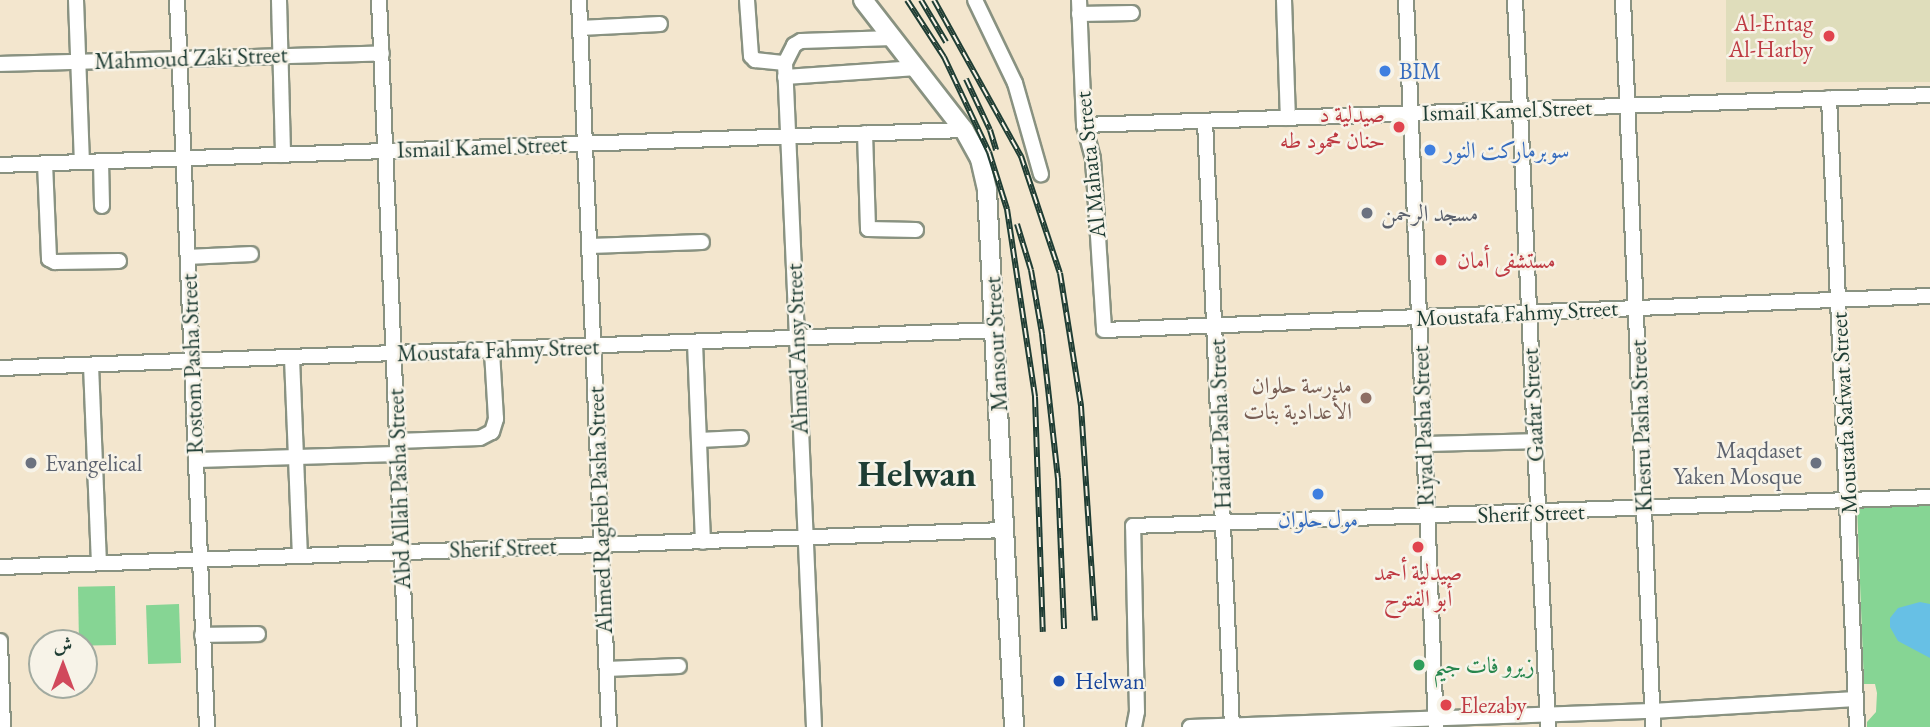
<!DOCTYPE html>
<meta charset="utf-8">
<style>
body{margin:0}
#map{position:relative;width:1930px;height:727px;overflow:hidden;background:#f3e6ce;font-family:"EB Garamond",Amiri,serif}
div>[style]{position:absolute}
.built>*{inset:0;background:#dfddbb;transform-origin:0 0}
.green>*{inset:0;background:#86d594;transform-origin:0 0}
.water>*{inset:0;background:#67c0e5}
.roads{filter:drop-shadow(2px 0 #899281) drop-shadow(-2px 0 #899281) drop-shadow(0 2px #899281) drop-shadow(0 -2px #899281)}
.minor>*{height:14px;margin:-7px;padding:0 7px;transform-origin:7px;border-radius:7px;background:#fff}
.tertiary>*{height:18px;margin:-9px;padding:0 9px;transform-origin:9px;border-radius:9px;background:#fff}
.rail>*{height:6px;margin-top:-3px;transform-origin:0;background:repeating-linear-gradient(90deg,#f7f3e8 0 10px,#1f3d34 0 20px);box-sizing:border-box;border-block:2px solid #1f3d34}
.dots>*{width:19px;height:19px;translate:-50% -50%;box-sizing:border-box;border:4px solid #f7f3e8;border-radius:50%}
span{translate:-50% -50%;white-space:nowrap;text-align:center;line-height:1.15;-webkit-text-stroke:5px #f7f3e8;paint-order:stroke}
.health-label{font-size:23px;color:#be3a42}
.right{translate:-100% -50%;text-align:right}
.left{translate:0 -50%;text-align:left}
.street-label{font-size:23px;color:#1f3d34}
.shop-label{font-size:23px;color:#366cbe}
.worship-label{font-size:23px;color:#5b616d}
.education-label{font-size:23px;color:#785e54}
.leisure-label{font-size:23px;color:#27864d}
.transit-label{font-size:23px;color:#164399}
.town-label{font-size:37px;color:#1f3d34;font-weight:700}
.north{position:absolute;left:28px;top:629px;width:70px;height:70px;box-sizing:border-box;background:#f7f3e8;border:2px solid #a1aaa0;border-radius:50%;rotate:0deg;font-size:19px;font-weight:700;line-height:28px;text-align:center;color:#1f3d34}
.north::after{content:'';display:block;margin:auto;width:24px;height:32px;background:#d1495b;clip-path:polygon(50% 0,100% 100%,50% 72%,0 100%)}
</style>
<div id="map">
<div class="built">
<div style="left:1726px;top:0;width:204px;height:82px"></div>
</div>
<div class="green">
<div style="clip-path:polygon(1930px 505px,1930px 727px,1867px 727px,1867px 722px,1876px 712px,1877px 693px,1875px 684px,1864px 684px,1857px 507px)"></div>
<div style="left:115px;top:586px;width:59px;height:37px;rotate:89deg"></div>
<div style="left:179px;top:604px;width:59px;height:33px;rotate:88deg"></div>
</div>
<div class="water">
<div style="clip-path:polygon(1920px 602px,1930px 604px,1930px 658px,1898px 641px,1890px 627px,1890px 618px,1898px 608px)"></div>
</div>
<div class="roads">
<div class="minor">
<div style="left:76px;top:0;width:162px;rotate:87.9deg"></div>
<div style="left:177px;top:0;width:728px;rotate:87.64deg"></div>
<div style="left:279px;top:0;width:155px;rotate:88.5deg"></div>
<div style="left:379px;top:0;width:728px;rotate:87.64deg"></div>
<div style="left:579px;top:0;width:728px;rotate:87.64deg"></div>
<div style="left:747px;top:0;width:56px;rotate:85.9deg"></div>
<div style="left:751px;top:56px;width:6px;rotate:45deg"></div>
<div style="left:755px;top:60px;width:30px;rotate:6deg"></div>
<div style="left:785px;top:63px;width:665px;rotate:87.5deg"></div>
<div style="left:975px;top:0;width:92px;rotate:64.3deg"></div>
<div style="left:1015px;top:83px;width:95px;rotate:74.1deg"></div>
<div style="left:1079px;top:0;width:125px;rotate:87.7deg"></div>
<div style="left:1084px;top:125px;width:35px;rotate:75deg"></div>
<div style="left:1093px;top:159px;width:171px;rotate:86.3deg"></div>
<div style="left:1104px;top:330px;width:827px;rotate:-2.36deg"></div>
<div style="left:1284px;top:0;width:118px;rotate:88.1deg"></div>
<div style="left:1406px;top:0;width:728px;rotate:87.64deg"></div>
<div style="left:1515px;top:0;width:728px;rotate:87.4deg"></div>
<div style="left:1623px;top:0;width:728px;rotate:87.64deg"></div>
<div style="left:1079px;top:14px;width:53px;rotate:-1.1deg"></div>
<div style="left:580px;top:28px;width:80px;rotate:-2.9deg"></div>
<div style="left:785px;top:63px;width:20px;rotate:-63deg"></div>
<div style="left:794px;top:45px;width:8px;rotate:-30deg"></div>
<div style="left:801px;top:41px;width:92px;rotate:-1.9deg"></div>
<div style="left:0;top:64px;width:382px;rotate:-1.6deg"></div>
<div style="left:785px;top:77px;width:132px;rotate:-3.9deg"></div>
<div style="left:1829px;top:98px;width:630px;rotate:87.45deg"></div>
<div style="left:1205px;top:121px;width:607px;rotate:87.45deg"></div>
<div style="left:1084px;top:125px;width:847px;rotate:-2.03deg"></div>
<div style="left:865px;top:133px;width:96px;rotate:88.2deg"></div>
<div style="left:868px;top:229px;width:48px;rotate:1.2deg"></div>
<div style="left:101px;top:161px;width:45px;rotate:88.7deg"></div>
<div style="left:45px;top:163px;width:96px;rotate:87.6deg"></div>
<div style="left:49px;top:259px;width:7px;rotate:27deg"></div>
<div style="left:55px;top:262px;width:64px;rotate:-0.9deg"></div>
<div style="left:0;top:165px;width:965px;rotate:-2.08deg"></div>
<div style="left:590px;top:246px;width:112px;rotate:-2deg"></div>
<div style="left:188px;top:257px;width:63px;rotate:-2.7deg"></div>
<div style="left:695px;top:343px;width:199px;rotate:87.7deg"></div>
<div style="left:292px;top:358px;width:198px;rotate:87.7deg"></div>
<div style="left:91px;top:365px;width:198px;rotate:87.7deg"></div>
<div style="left:0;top:368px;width:997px;rotate:-2.18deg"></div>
<div style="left:699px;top:440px;width:42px;rotate:-2.7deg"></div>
<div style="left:397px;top:441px;width:83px;rotate:-2.1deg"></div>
<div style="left:480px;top:438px;width:13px;rotate:-27deg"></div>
<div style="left:492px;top:432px;width:14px;rotate:-73deg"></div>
<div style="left:496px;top:419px;width:68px;rotate:-93.4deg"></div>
<div style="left:1424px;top:444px;width:111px;rotate:-1.5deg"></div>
<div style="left:196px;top:460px;width:202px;rotate:-1.7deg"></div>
<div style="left:0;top:567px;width:1006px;rotate:-2.11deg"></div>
<div style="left:202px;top:635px;width:56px;rotate:-1deg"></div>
<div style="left:0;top:641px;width:86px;rotate:88deg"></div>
<div style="left:607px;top:669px;width:72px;rotate:-2.4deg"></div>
<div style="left:1134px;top:727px;width:15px;rotate:-79deg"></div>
<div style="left:1137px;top:712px;width:186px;rotate:-91.2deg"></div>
<div style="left:1133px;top:526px;width:798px;rotate:-2.08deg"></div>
<div style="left:1190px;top:727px;width:462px;rotate:-2deg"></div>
<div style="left:1652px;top:711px;width:204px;rotate:-3.4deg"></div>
</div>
<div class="tertiary">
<div style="left:863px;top:0;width:165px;rotate:52.2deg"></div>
<div style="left:964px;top:130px;width:33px;rotate:61deg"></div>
<div style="left:980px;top:159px;width:32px;rotate:77deg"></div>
<div style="left:987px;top:190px;width:538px;rotate:87.12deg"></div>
</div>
</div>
<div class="rail">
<div style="left:907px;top:0;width:68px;rotate:57deg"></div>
<div style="left:944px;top:57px;width:105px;rotate:64.7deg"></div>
<div style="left:989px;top:152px;width:60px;rotate:72.5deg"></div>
<div style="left:1007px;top:209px;width:190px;rotate:81.5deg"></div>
<div style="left:1035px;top:397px;width:235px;rotate:88.1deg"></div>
<div style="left:921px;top:0;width:49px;rotate:59.2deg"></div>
<div style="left:934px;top:0;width:179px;rotate:60.9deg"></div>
<div style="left:1021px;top:156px;width:123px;rotate:71.6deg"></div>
<div style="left:1060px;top:273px;width:135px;rotate:81deg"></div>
<div style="left:1081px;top:406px;width:215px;rotate:86.3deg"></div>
<div style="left:966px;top:79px;width:56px;rotate:64.8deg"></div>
<div style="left:990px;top:130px;width:21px;rotate:73deg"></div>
<div style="left:1017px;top:224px;width:48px;rotate:73.1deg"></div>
<div style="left:1031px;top:270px;width:65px;rotate:80.2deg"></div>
<div style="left:1042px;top:334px;width:145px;rotate:83.7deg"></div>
<div style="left:1058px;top:478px;width:151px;rotate:87.7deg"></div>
</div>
<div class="dots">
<div style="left:1829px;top:36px;background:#e0444e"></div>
<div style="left:1385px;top:71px;background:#3f7fe0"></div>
<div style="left:1399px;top:127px;background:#e0444e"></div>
<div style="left:1430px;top:150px;background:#3f7fe0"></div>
<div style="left:1367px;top:213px;background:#6b7280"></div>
<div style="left:1441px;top:260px;background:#e0444e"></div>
<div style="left:1366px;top:398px;background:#8d6e63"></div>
<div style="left:31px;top:463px;background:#6b7280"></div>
<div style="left:1816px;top:463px;background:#6b7280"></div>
<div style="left:1318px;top:494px;background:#3f7fe0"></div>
<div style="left:1418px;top:547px;background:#e0444e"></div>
<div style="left:1419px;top:665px;background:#2e9e5b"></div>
<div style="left:1059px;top:681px;background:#1a4fb4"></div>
<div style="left:1446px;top:705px;background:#e0444e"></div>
</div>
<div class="health-label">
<span class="right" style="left:1813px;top:36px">Al-Entag<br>Al-Harby</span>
<span class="right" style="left:1385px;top:127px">صيدلية د<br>حنان محمود طه</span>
<span class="left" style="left:1457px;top:260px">مستشفى أمان</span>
<span style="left:1418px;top:585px">صيدلية أحمد<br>أبو الفتوح</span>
<span class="left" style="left:1460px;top:705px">Elezaby</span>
</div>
<div class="street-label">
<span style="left:191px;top:58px;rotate:-2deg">Mahmoud Zaki Street</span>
<span style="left:1507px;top:110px;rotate:-2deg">Ismail Kamel Street</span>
<span style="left:482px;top:147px;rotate:-2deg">Ismail Kamel Street</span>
<span style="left:1090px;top:165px;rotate:-96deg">Al Mahata Street</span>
<span style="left:1517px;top:313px;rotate:-3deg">Moustafa Fahmy Street</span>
<span style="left:996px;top:344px;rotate:-93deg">Mansour Street</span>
<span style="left:797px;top:349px;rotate:-92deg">Ahmed Ansy Street</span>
<span style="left:498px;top:350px;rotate:-2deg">Moustafa Fahmy Street</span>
<span style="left:192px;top:364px;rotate:-92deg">Rostom Pasha Street</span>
<span style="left:1533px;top:405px;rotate:-93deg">Gaafar Street</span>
<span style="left:1844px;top:413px;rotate:-93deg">Moustafa Safwat Street</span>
<span style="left:1220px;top:424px;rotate:-92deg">Haidar Pasha Street</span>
<span style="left:1423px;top:426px;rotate:-92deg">Riyad Pasha Street</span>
<span style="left:1641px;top:426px;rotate:-92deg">Khesru Pasha Street</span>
<span style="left:399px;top:489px;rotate:-92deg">Abd Allah Pasha Street</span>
<span style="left:600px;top:510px;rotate:-92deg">Ahmed Ragheb Pasha Street</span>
<span style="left:1531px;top:513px;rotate:-2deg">Sherif Street</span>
<span style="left:503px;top:548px;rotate:-2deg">Sherif Street</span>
</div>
<div class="shop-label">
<span class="left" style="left:1399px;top:71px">BIM</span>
<span class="left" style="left:1444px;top:150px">سوبرماركت النور</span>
<span style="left:1318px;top:519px">مول حلوان</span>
</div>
<div class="worship-label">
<span class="left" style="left:1381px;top:213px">مسجد الرحمن</span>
<span class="right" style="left:1802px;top:463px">Maqdaset<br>Yaken Mosque</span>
<span class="left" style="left:45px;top:463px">Evangelical</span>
</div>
<div class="education-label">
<span class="right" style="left:1352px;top:398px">مدرسة حلوان<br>الأعدادية بنات</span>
</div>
<div class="leisure-label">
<span class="left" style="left:1433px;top:665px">زيرو فات جيم</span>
</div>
<div class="transit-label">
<span class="left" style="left:1075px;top:681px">Helwan</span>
</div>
<div class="town-label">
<span style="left:917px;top:473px">Helwan</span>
</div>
<div class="north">ش</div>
</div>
